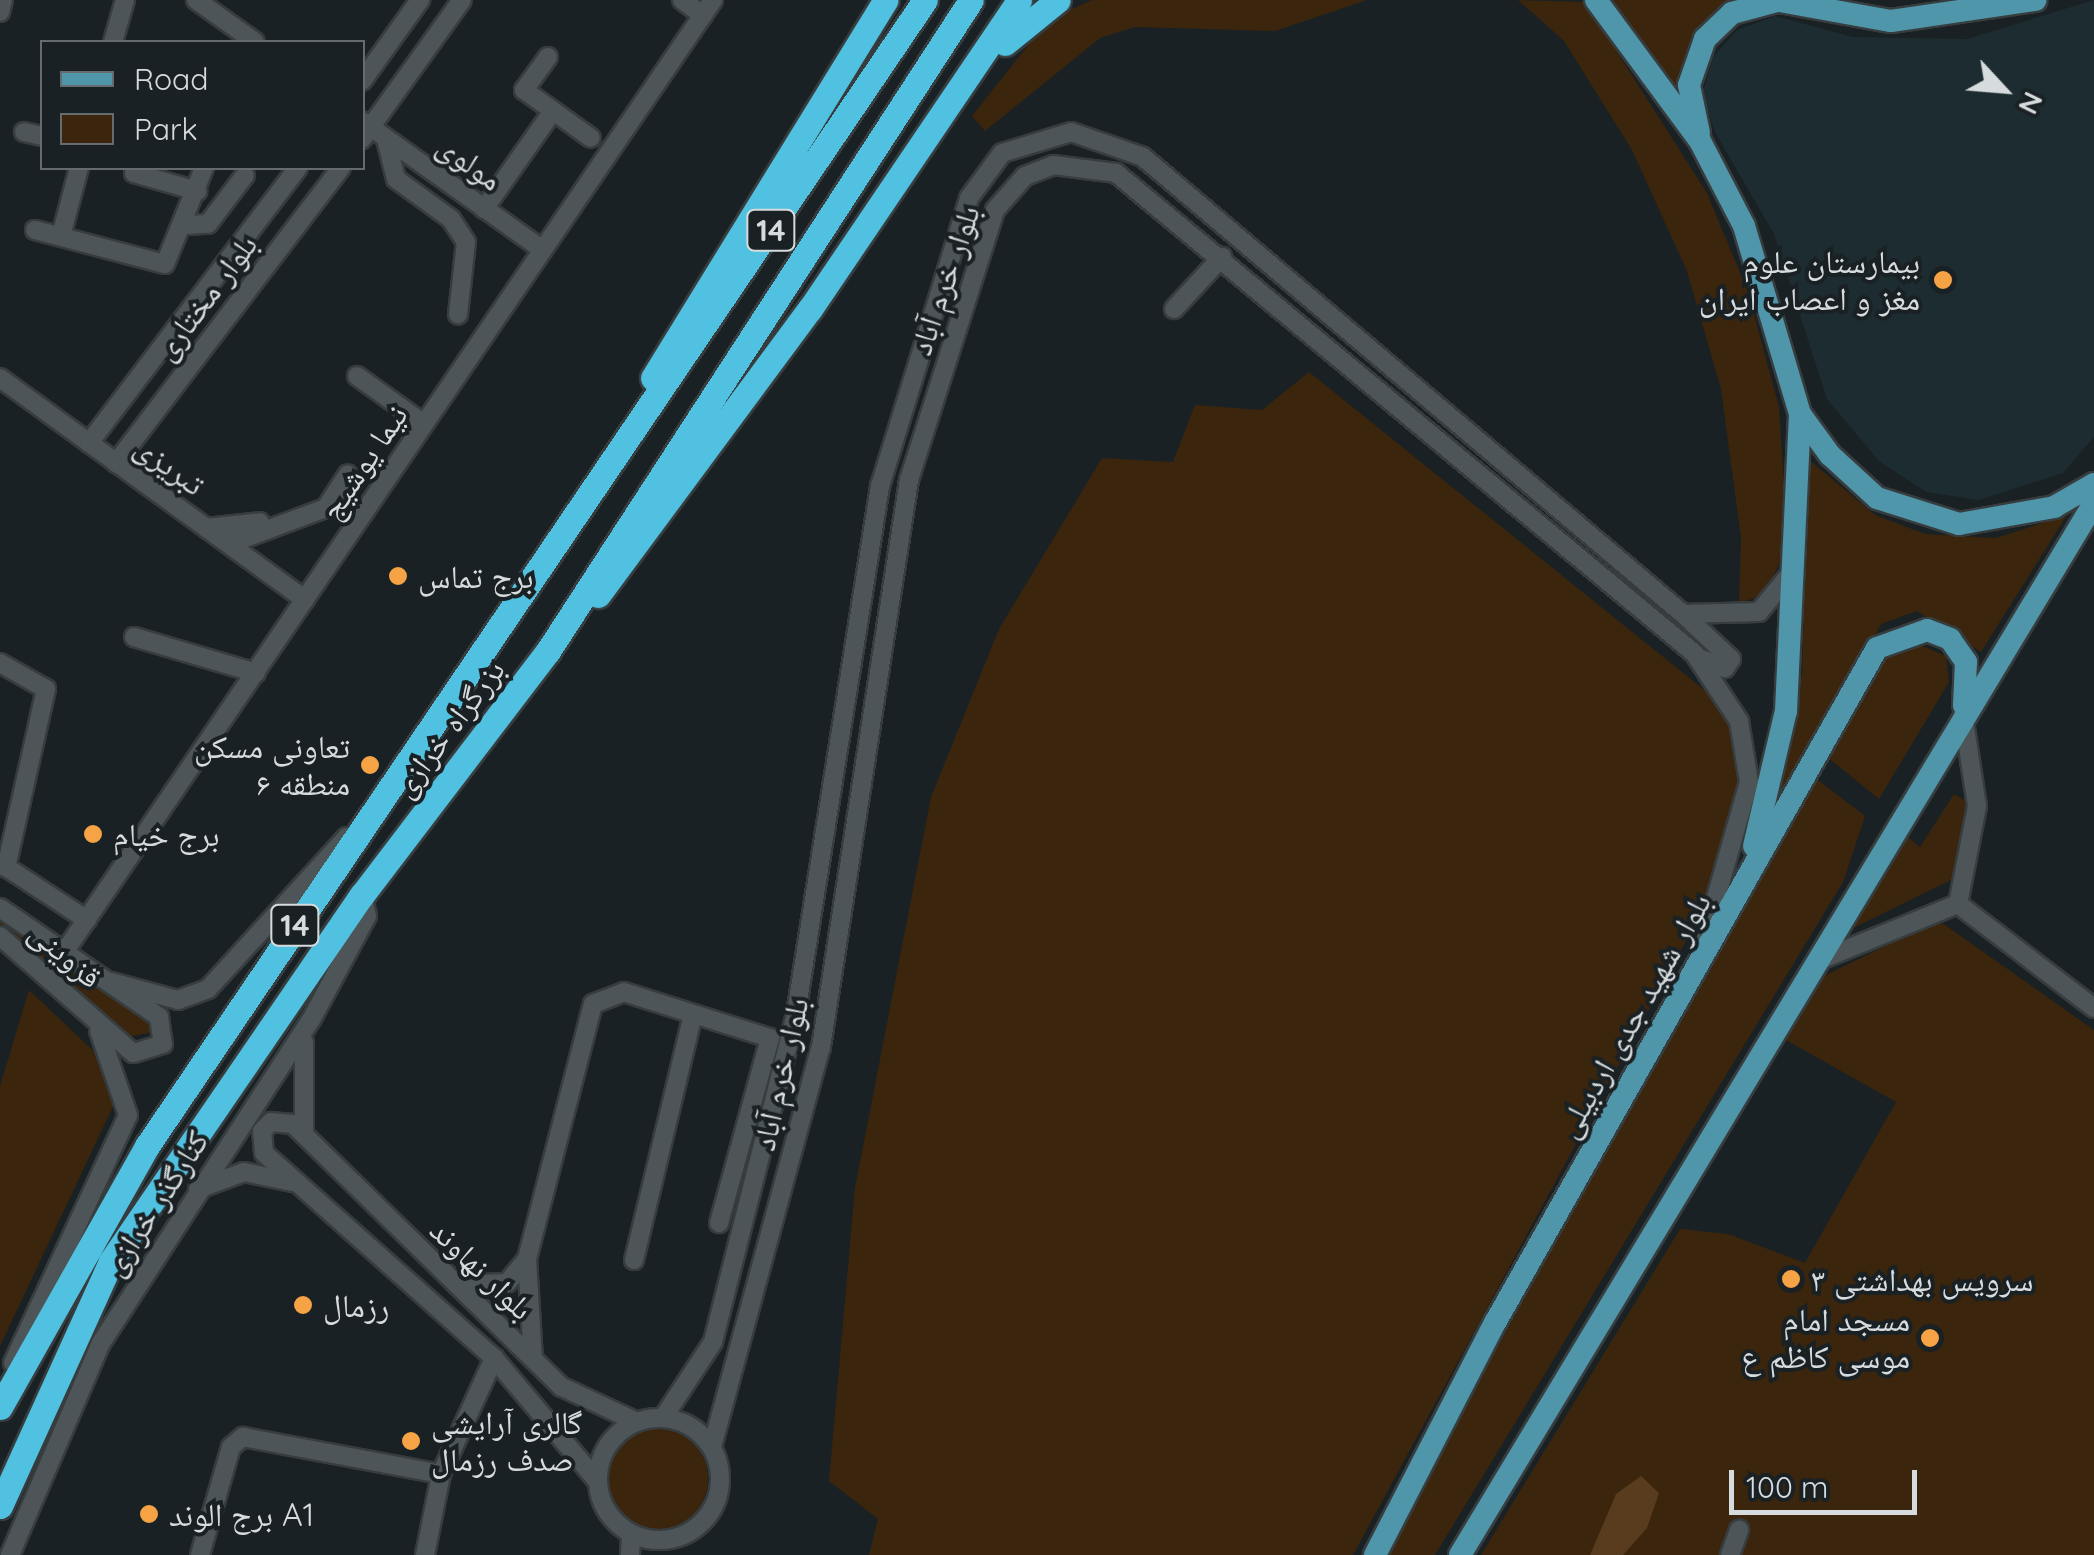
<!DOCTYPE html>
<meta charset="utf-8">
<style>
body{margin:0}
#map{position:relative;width:2094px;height:1555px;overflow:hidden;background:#1a2124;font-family:Quicksand,"Noto Naskh Arabic",sans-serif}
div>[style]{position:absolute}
.built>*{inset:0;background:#1d2c30}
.green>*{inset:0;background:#3b250c}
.round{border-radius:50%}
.water>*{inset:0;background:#593c1d}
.roads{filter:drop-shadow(2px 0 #373d3f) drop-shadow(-2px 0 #373d3f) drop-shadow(0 2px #373d3f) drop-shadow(0 -2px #373d3f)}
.minor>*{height:18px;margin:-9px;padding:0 9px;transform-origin:9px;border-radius:9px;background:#4d5558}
.minor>.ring{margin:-9px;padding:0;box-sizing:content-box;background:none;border:18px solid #4d5558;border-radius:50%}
.major>*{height:22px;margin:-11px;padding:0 11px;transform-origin:11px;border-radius:11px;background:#4f96aa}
.highway>*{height:25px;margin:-12.5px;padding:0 12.5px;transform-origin:12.5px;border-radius:12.5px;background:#51c1e1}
.dots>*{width:28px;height:28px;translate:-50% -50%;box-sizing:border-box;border:5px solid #1a2124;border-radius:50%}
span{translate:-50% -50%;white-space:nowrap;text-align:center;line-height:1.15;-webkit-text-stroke:8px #1a2124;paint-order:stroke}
.shield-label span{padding:2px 8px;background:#1a2124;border:2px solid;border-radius:8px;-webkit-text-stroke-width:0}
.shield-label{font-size:30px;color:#d6dbdd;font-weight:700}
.street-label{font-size:32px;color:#d6dbdd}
.poi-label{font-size:32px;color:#d6dbdd}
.right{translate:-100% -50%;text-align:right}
.left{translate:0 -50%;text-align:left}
.legend{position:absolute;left:40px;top:40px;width:325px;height:130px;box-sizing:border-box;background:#1a2124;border:2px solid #656b6e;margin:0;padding:12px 18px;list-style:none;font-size:30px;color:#d6dbdd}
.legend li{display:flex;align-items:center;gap:20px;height:50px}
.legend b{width:50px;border:2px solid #656b6e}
.north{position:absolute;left:1954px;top:40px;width:100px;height:100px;-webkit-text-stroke:8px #1a2124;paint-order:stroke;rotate:116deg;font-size:28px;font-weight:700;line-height:40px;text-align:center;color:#d6dbdd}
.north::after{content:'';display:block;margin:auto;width:35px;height:45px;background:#d6dbdd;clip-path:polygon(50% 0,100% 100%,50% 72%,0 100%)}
.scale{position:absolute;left:1729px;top:1470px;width:188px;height:45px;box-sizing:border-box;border:5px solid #d6dbdd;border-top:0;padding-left:12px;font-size:30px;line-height:35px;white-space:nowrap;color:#d6dbdd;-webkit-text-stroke:8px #1a2124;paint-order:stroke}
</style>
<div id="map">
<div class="built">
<div style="clip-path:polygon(2094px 0,2094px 437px,2063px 473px,1979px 500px,1926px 492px,1879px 461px,1827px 399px,1774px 234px,1716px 134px,1702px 95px,1713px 57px,1737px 30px,1775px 16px,1853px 37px,1967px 39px)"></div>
</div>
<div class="green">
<div style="clip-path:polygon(1092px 0,1367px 0,1275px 31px,1135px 27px,1100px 38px,985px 131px,972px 116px,1049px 19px)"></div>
<div style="clip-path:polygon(1518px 0,1585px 2px,1707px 193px,1748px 292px,1779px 407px,1788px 546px,1764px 595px,1739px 603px,1741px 538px,1721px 389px,1687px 271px,1632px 150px,1564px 41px)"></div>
<div style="clip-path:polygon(1613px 0,1736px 0,1746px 4px,1694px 41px,1678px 79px,1686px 107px)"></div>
<div style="clip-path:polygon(1309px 372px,1733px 713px,1746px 771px,1730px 860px,1353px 1555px,869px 1555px,878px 1519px,829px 1481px,855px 1188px,931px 797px,999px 629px,1102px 458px,1173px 462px,1195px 405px,1262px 410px)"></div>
<div style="clip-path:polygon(1808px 459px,1875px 515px,1925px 534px,1996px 538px,2067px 515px,1981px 652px,1917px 611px,1881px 624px,1755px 853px,1802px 675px)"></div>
<div style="clip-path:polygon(1913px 642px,1946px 656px,1949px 682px,1879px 799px,1827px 757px,1883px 658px)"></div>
<div style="clip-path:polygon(1814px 777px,1865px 816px,1843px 882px,1435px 1555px,1382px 1555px)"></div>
<div style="clip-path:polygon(1954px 794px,1968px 802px,1951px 880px,1839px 935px,1904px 834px,1920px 847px)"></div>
<div style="clip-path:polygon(0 915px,69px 971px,149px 1013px,154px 1032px,127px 1037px,0 928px)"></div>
<div style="clip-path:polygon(1938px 920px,2094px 1030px,2094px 1555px,1481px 1555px,1680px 1229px,1728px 1234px,1805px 1263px,1896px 1102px,1786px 1040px,1818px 979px)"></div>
<div style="clip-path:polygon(29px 990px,102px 1059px,116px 1100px,0 1346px,0 1086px)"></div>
<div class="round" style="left:608px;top:1429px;width:100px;height:100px"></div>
</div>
<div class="water">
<div style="clip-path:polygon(1641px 1476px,1659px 1493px,1647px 1528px,1623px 1555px,1590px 1555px,1616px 1494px)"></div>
</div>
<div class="roads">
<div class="minor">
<div style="left:196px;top:0;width:72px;rotate:35.4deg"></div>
<div style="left:682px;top:0;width:26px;rotate:36deg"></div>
<div style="left:0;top:12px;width:12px;rotate:-76deg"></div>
<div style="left:113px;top:42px;width:44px;rotate:-74.1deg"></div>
<div style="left:548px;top:57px;width:41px;rotate:126deg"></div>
<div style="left:524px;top:90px;width:82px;rotate:35.6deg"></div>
<div style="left:362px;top:81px;width:100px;rotate:-54.4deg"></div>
<div style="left:362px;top:121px;width:222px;rotate:35.5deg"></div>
<div style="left:24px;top:132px;width:18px;rotate:13deg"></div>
<div style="left:362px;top:139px;width:171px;rotate:-54.3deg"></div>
<div style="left:386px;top:139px;width:41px;rotate:76deg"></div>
<div style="left:396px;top:179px;width:68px;rotate:36deg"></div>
<div style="left:451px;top:219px;width:27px;rotate:57deg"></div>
<div style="left:466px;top:242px;width:73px;rotate:96.3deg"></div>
<div style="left:134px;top:173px;width:66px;rotate:15.9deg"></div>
<div style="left:484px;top:209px;width:120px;rotate:-54.9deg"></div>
<div style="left:186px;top:225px;width:22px;rotate:-3deg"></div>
<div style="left:208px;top:224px;width:61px;rotate:-52.9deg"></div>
<div style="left:35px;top:230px;width:134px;rotate:14.7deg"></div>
<div style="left:165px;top:264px;width:104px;rotate:-67.9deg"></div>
<div style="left:61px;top:236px;width:70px;rotate:-75.2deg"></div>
<div style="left:1174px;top:309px;width:71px;rotate:-47.3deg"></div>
<div style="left:357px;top:376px;width:82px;rotate:35.6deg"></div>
<div style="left:0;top:378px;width:377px;rotate:36deg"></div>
<div style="left:89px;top:443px;width:345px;rotate:-52.8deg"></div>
<div style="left:116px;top:463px;width:371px;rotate:-52.7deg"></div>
<div style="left:206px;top:528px;width:54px;rotate:-6.3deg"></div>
<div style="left:229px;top:544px;width:103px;rotate:-20.4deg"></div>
<div style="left:326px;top:508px;width:40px;rotate:-57.1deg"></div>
<div style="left:1683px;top:614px;width:66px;rotate:43.2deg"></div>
<div style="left:1731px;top:659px;width:11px;rotate:124deg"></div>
<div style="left:1725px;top:668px;width:25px;rotate:-159deg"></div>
<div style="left:134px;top:637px;width:127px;rotate:16.4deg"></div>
<div style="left:0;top:663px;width:53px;rotate:29.5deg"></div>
<div style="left:46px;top:689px;width:183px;rotate:102.6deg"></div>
<div style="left:0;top:863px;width:104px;rotate:33.2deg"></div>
<div style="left:1958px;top:904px;width:100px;rotate:-79deg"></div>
<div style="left:1977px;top:806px;width:93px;rotate:-98.7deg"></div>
<div style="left:1958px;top:904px;width:171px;rotate:37.4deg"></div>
<div style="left:0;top:908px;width:193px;rotate:34.4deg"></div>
<div style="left:159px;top:1017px;width:27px;rotate:82deg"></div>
<div style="left:163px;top:1044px;width:31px;rotate:163deg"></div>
<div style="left:133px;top:1053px;width:177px;rotate:-138.7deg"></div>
<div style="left:61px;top:957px;width:1158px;rotate:-55.73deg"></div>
<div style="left:1820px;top:960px;width:149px;rotate:-22.1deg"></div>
<div style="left:111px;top:982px;width:69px;rotate:15deg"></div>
<div style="left:178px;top:1000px;width:32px;rotate:-20deg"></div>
<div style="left:208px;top:989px;width:206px;rotate:-47.6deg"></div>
<div style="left:304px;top:1042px;width:92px;rotate:90deg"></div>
<div style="left:198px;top:1189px;width:49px;rotate:-20.3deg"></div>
<div style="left:244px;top:1172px;width:49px;rotate:11.8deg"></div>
<div style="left:527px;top:1259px;width:263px;rotate:-75.5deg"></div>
<div style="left:593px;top:1004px;width:33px;rotate:-21deg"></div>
<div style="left:624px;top:992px;width:153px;rotate:17.5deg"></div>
<div style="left:770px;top:1038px;width:192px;rotate:105.4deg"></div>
<div style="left:634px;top:1260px;width:253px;rotate:-76.5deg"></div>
<div style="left:457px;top:1285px;width:50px;rotate:-2.3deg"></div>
<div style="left:507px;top:1283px;width:31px;rotate:-50deg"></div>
<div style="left:527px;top:1259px;width:100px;rotate:86.6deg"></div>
<div style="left:13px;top:1363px;width:273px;rotate:-65.1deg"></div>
<div style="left:128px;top:1115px;width:89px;rotate:-109deg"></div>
<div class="ring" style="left:598px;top:1418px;width:104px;height:104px"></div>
<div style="left:663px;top:1418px;width:91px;rotate:-56.7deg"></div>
<div style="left:713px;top:1342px;width:339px;rotate:-75.8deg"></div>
<div style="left:796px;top:1013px;width:534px;rotate:-80.94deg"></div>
<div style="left:880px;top:486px;width:301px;rotate:-72.8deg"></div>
<div style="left:969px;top:198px;width:56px;rotate:-53.7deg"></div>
<div style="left:1002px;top:153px;width:72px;rotate:-16.9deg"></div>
<div style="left:1071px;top:132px;width:76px;rotate:19.1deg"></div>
<div style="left:1143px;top:157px;width:707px;rotate:40.24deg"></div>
<div style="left:1683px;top:614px;width:76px;rotate:-1.5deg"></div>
<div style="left:1759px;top:612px;width:45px;rotate:-50.4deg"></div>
<div style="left:712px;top:1447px;width:415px;rotate:-74.8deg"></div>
<div style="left:821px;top:1047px;width:574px;rotate:-81.18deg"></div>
<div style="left:909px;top:480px;width:283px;rotate:-72.3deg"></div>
<div style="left:995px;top:210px;width:45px;rotate:-48.6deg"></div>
<div style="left:1025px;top:176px;width:30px;rotate:-21deg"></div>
<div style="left:1053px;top:165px;width:64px;rotate:7.2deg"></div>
<div style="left:1116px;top:173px;width:751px;rotate:39.71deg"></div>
<div style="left:1694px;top:653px;width:82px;rotate:56.5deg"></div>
<div style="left:1739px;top:721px;width:62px;rotate:80.7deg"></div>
<div style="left:1749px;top:782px;width:167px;rotate:105.9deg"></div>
<div style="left:598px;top:1482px;width:162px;rotate:-130deg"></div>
<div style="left:494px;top:1358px;width:308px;rotate:-138.3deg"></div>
<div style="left:264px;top:1153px;width:22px;rotate:-95deg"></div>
<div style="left:262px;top:1131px;width:13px;rotate:-45deg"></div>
<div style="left:271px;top:1122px;width:22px;rotate:5deg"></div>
<div style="left:293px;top:1124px;width:376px;rotate:44.4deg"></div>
<div style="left:562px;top:1387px;width:83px;rotate:25deg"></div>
<div style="left:10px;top:1555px;width:231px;rotate:-66.8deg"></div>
<div style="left:101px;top:1343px;width:385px;rotate:-57deg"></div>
<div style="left:311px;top:1020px;width:118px;rotate:-61.7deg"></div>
<div style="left:367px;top:916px;width:22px;rotate:-103deg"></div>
<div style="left:200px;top:1555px;width:112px;rotate:-74deg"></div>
<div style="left:231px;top:1447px;width:16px;rotate:-40deg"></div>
<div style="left:243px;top:1437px;width:201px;rotate:10.6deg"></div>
<div style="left:425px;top:1555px;width:83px;rotate:-78.8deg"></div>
<div style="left:441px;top:1474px;width:128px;rotate:-65.4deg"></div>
<div style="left:630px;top:1555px;width:20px;rotate:-87deg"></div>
<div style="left:1730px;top:1555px;width:27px;rotate:-70deg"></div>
</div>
<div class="major">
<div style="left:1596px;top:0;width:175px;rotate:53.6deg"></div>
<div style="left:1700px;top:141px;width:96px;rotate:62.6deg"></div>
<div style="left:1744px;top:226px;width:196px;rotate:73.4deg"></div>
<div style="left:1800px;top:414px;width:51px;rotate:53.8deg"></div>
<div style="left:1830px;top:455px;width:64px;rotate:42.5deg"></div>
<div style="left:1877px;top:498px;width:86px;rotate:17.6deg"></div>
<div style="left:1959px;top:524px;width:97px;rotate:-10.1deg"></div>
<div style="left:2054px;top:507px;width:46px;rotate:-29.9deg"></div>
<div style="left:1774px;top:0;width:119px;rotate:10.2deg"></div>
<div style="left:1891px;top:21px;width:146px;rotate:-8.3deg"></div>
<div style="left:1699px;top:133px;width:49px;rotate:-101.8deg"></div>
<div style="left:1689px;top:85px;width:49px;rotate:-70.8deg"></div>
<div style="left:1705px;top:39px;width:37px;rotate:-44deg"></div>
<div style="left:1732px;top:13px;width:47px;rotate:-14.9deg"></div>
<div style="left:1754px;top:846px;width:139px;rotate:-76.7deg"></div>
<div style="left:1786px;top:711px;width:297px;rotate:-87.3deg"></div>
<div style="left:1375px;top:1555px;width:263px;rotate:-62.7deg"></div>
<div style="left:1496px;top:1321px;width:773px;rotate:-60.48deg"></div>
<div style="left:1877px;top:648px;width:53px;rotate:-19.8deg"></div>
<div style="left:1927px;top:630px;width:25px;rotate:21deg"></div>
<div style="left:1950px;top:639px;width:28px;rotate:55deg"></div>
<div style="left:1966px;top:662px;width:43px;rotate:92.7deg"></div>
<div style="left:1460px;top:1555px;width:1228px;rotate:-58.92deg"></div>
</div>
<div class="highway">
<div style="left:1005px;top:43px;width:68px;rotate:-39.1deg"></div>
<div style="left:653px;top:378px;width:444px;rotate:-58.4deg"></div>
<div style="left:598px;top:595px;width:356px;rotate:-53.5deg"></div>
<div style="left:810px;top:309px;width:373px;rotate:-55.9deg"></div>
<div style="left:0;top:1407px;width:300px;rotate:-60.6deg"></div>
<div style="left:147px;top:1146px;width:1385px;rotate:-55.83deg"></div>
<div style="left:0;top:1506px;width:269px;rotate:-65.6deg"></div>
<div style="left:111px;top:1261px;width:444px;rotate:-55.6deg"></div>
<div style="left:362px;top:895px;width:307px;rotate:-52.7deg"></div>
<div style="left:548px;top:651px;width:776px;rotate:-56.99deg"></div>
</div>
</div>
<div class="dots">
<div style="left:1943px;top:280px;background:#f5a345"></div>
<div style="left:398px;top:576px;background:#f5a345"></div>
<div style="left:370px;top:765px;background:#f5a345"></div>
<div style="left:93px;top:834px;background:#f5a345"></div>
<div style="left:1791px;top:1279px;background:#f5a345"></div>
<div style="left:303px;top:1305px;background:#f5a345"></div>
<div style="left:1930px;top:1338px;background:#f5a345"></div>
<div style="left:411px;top:1441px;background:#f5a345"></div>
<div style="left:149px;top:1514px;background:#f5a345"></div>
</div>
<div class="shield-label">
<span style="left:771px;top:230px">14</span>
<span style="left:295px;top:925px">14</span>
</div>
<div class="street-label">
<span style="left:470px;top:162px;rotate:36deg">مولوی</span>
<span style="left:944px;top:280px;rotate:-71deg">بلوار خرم آباد</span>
<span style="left:205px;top:297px;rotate:-53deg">بلوار مختاری</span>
<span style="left:363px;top:462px;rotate:-56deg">نیما یوشیج</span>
<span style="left:170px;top:465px;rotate:36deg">تبریزی</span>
<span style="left:448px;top:728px;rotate:-53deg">بزرگراه خرازی</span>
<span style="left:66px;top:954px;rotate:41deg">قزوینی</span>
<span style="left:1633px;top:1015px;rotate:-60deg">بلوار شهید جدی اردبیلی</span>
<span style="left:780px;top:1074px;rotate:-77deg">بلوار خرم آباد</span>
<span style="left:155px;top:1203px;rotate:-57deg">کنارگذر خرازی</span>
<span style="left:482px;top:1269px;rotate:44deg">بلوار نهاوند</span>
</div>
<div class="poi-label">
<span class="right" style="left:1920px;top:280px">بیمارستان علوم<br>مغز و اعصاب ایران</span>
<span class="left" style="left:418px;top:576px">برج تماس</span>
<span class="right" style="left:350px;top:765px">تعاونی مسکن<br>منطقه ۶</span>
<span class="left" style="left:113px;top:834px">برج خیام</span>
<span class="left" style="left:1811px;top:1279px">سرویس بهداشتی ۳</span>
<span class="left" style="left:323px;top:1305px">رزمال</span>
<span class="right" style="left:1910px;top:1338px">مسجد امام<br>موسی کاظم ع</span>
<span class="left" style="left:431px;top:1441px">گالری آرایشی<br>صدف رزمال</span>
<span class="left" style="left:169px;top:1514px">برج الوند A1</span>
</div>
<ul class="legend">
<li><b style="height:12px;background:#4f96aa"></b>Road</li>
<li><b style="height:28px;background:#3b250c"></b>Park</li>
</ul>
<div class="north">N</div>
<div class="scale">100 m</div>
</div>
